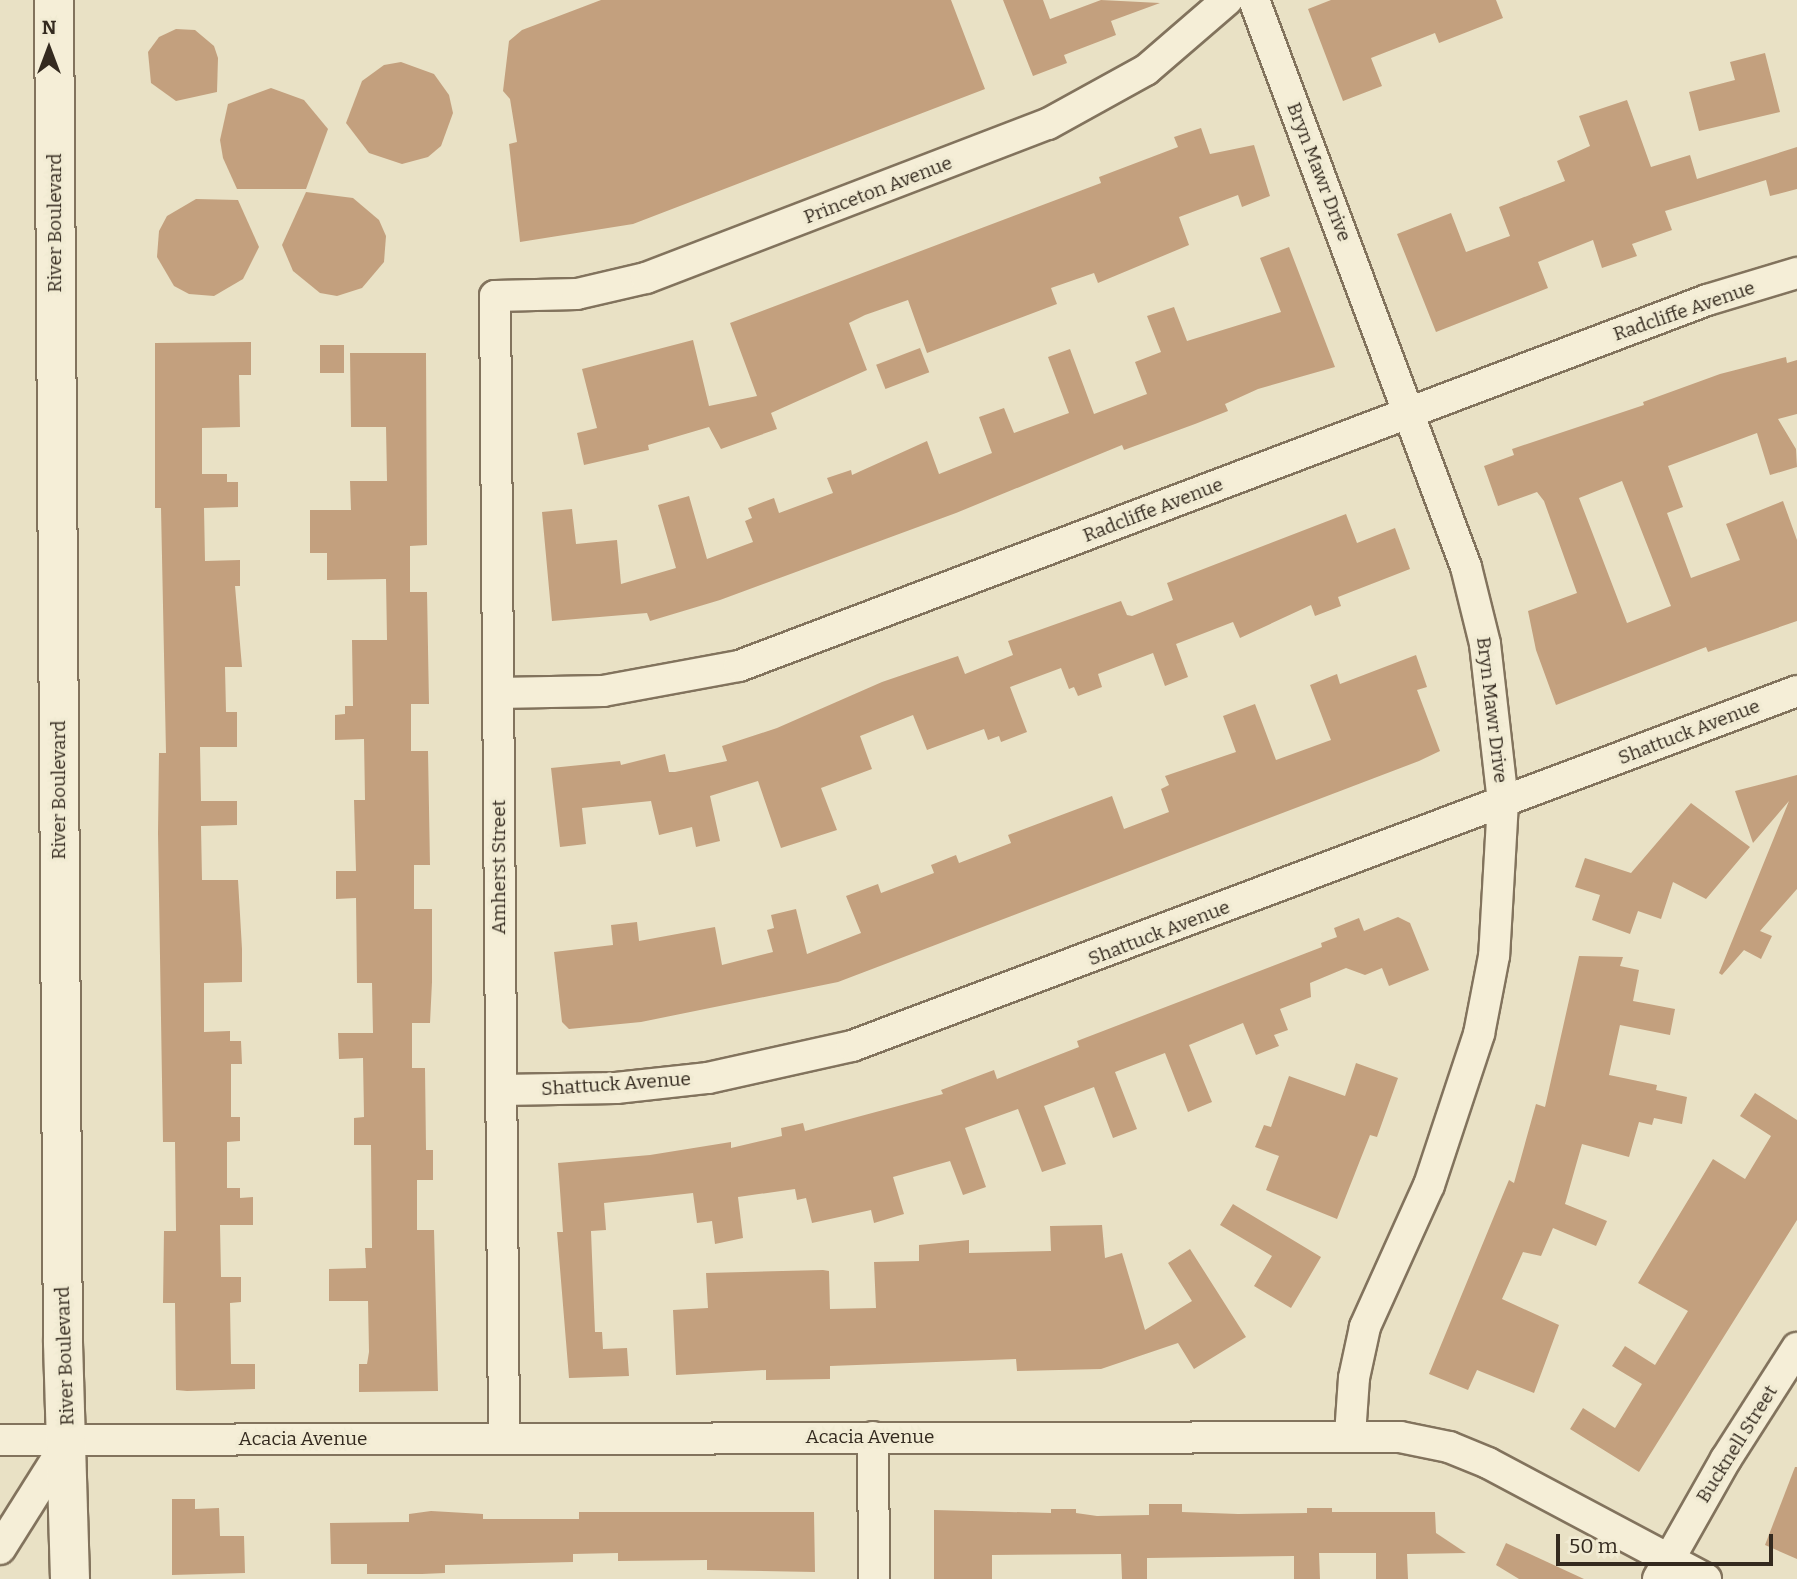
<!DOCTYPE html>
<style>
body{margin:0}
#map{position:relative;width:1797px;height:1579px;overflow:hidden;background:#e9e1c5;font-family:Bitter,serif}
div>[style]{position:absolute}
.building>*{inset:0;background:#c3a07e;transform-origin:0 0}
.roads{filter:drop-shadow(2px 0 #82735d) drop-shadow(-2px 0 #82735d) drop-shadow(0 2px #82735d) drop-shadow(0 -2px #82735d)}
.minor>*{height:30px;margin:-15px;padding:0 15px;transform-origin:15px;border-radius:15px;background:#f5eed7}
.secondary>*{height:38px;margin:-19px;padding:0 19px;transform-origin:19px;border-radius:19px;background:#f5eed7}
span{translate:-50% -50%;white-space:nowrap;text-align:center;line-height:1.15;-webkit-text-stroke:6px #f1ebd3;paint-order:stroke}
.street-label{font-size:19px;color:#342a1f}
.north{position:absolute;left:14px;top:14px;width:70px;height:70px;-webkit-text-stroke:5px #f1ebd3;paint-order:stroke;rotate:0deg;font-size:19px;font-weight:700;line-height:28px;text-align:center;color:#342a1f}
.north::after{content:'';display:block;margin:auto;width:24px;height:32px;background:#342a1f;clip-path:polygon(50% 0,100% 100%,50% 72%,0 100%)}
.scale{position:absolute;left:1556px;top:1534px;width:217px;height:32px;box-sizing:border-box;border:4px solid #342a1f;border-top:0;padding-left:9px;font-size:21px;line-height:24px;white-space:nowrap;color:#342a1f;-webkit-text-stroke:5px #f1ebd3;paint-order:stroke}
</style>
<div id="map">
<div class="building">
<div style="clip-path:polygon(601px 0,951px 0,985px 89px,633px 224px,520px 242px,509px 144px,517px 142px,510px 99px,503px 91px,509px 41px,522px 30px)"></div>
<div style="clip-path:polygon(1003px 0,1043px 0,1050px 19px,1101px 0,1160px 3px,1111px 21px,1116px 35px,1064px 55px,1067px 63px,1033px 76px)"></div>
<div style="clip-path:polygon(1331px 0,1496px 0,1503px 18px,1439px 43px,1435px 33px,1371px 58px,1382px 86px,1343px 101px,1308px 9px)"></div>
<div style="clip-path:polygon(176px 29px,195px 30px,214px 46px,218px 58px,217px 92px,176px 101px,151px 83px,148px 52px,159px 37px)"></div>
<div style="clip-path:polygon(1765px 53px,1780px 112px,1699px 131px,1689px 92px,1735px 80px,1730px 62px)"></div>
<div style="clip-path:polygon(401px 62px,434px 74px,449px 95px,453px 113px,441px 146px,428px 157px,402px 164px,369px 153px,346px 123px,362px 81px,384px 65px)"></div>
<div style="clip-path:polygon(271px 88px,304px 100px,328px 129px,306px 189px,237px 189px,223px 158px,220px 140px,228px 104px)"></div>
<div style="clip-path:polygon(1627px 100px,1651px 167px,1690px 155px,1697px 179px,1797px 147px,1797px 189px,1770px 196px,1766px 180px,1665px 211px,1672px 230px,1632px 244px,1637px 256px,1602px 268px,1593px 240px,1538px 262px,1548px 288px,1436px 332px,1397px 234px,1451px 213px,1466px 252px,1510px 236px,1499px 207px,1565px 181px,1557px 161px,1590px 146px,1579px 116px)"></div>
<div style="clip-path:polygon(1201px 128px,1210px 154px,1254px 145px,1270px 196px,1242px 207px,1238px 195px,1179px 217px,1189px 245px,1098px 283px,1094px 273px,1051px 288px,1057px 304px,927px 353px,908px 300px,865px 315px,849px 323px,867px 370px,771px 413px,777px 429px,721px 449px,709px 427px,648px 445px,649px 450px,584px 465px,577px 433px,597px 428px,582px 369px,693px 340px,709px 406px,757px 396px,730px 323px,1101px 183px,1099px 177px,1178px 147px,1174px 137px)"></div>
<div style="clip-path:polygon(306px 192px,353px 198px,379px 220px,386px 236px,384px 262px,362px 288px,337px 296px,320px 293px,293px 271px,282px 245px)"></div>
<div style="clip-path:polygon(196px 199px,238px 200px,259px 247px,243px 279px,214px 296px,189px 294px,174px 286px,157px 257px,159px 231px,167px 216px)"></div>
<div style="clip-path:polygon(1289px 247px,1335px 367px,1258px 389px,1225px 404px,1228px 411px,1195px 424px,1124px 450px,1122px 445px,956px 513px,720px 600px,650px 621px,647px 613px,552px 621px,542px 512px,572px 509px,576px 544px,617px 540px,621px 584px,676px 568px,658px 505px,689px 496px,707px 559px,753px 542px,745px 521px,752px 518px,748px 508px,774px 498px,779px 513px,833px 493px,827px 478px,851px 470px,852px 475px,927px 441px,939px 474px,992px 453px,979px 417px,1004px 408px,1014px 433px,1069px 413px,1048px 357px,1070px 349px,1094px 414px,1147px 394px,1135px 362px,1161px 352px,1147px 316px,1174px 307px,1187px 341px,1281px 312px,1260px 258px)"></div>
<div style="clip-path:polygon(251px 342px,251px 375px,239px 375px,240px 427px,202px 428px,202px 474px,227px 474px,227px 482px,238px 482px,238px 507px,204px 508px,205px 561px,240px 560px,240px 586px,235px 586px,242px 667px,225px 667px,226px 712px,237px 712px,237px 747px,200px 747px,201px 801px,237px 801px,237px 825px,201px 826px,202px 880px,238px 880px,242px 949px,242px 982px,204px 983px,204px 1032px,230px 1031px,230px 1041px,241px 1041px,242px 1064px,231px 1064px,231px 1117px,240px 1117px,240px 1141px,227px 1142px,227px 1188px,240px 1188px,240px 1198px,253px 1197px,253px 1225px,220px 1225px,221px 1277px,241px 1277px,241px 1302px,230px 1303px,231px 1364px,255px 1364px,255px 1389px,187px 1391px,176px 1390px,175px 1303px,163px 1303px,164px 1231px,176px 1231px,175px 1142px,163px 1142px,158px 833px,159px 753px,166px 753px,161px 508px,155px 508px,155px 343px)"></div>
<div style="left:320px;top:345px;width:24px;height:28px"></div>
<div style="left:920px;top:348px;width:26px;height:47px;rotate:69deg"></div>
<div style="clip-path:polygon(350px 353px,426px 353px,427px 545px,410px 546px,410px 592px,427px 592px,429px 704px,411px 704px,411px 751px,428px 751px,430px 865px,414px 865px,414px 909px,432px 909px,432px 982px,430px 1023px,412px 1023px,412px 1068px,425px 1068px,426px 1150px,433px 1150px,433px 1180px,417px 1180px,417px 1230px,434px 1230px,438px 1391px,359px 1392px,359px 1364px,367px 1364px,369px 1352px,368px 1301px,329px 1301px,329px 1269px,366px 1268px,365px 1248px,372px 1248px,371px 1145px,354px 1145px,354px 1118px,364px 1117px,363px 1058px,339px 1059px,338px 1033px,373px 1033px,372px 983px,357px 983px,356px 898px,336px 899px,336px 871px,356px 871px,354px 800px,365px 800px,364px 739px,335px 740px,335px 715px,345px 714px,345px 706px,353px 706px,352px 640px,387px 640px,386px 579px,327px 580px,327px 553px,310px 553px,310px 510px,351px 510px,350px 481px,387px 481px,386px 427px,351px 427px)"></div>
<div style="clip-path:polygon(evenodd,1786px 357px,1787px 363px,1797px 360px,1797px 414px,1778px 419px,1796px 449px,1797px 467px,1770px 475px,1757px 433px,1668px 466px,1683px 507px,1667px 513px,1691px 578px,1740px 560px,1726px 524px,1783px 501px,1797px 540px,1797px 621px,1708px 652px,1706px 647px,1556px 705px,1536px 650px,1528px 611px,1577px 593px,1544px 501px,1537px 492px,1498px 506px,1484px 466px,1514px 455px,1512px 449px,1644px 405px,1643px 402px,1720px 374px,1786px 357px,1622px 481px,1671px 606px,1627px 623px,1579px 498px,1622px 481px)"></div>
<div style="clip-path:polygon(1346px 514px,1357px 543px,1395px 528px,1410px 569px,1338px 597px,1341px 606px,1315px 616px,1311px 605px,1240px 638px,1233px 622px,1176px 644px,1188px 677px,1165px 686px,1153px 653px,1098px 674px,1102px 687px,1078px 696px,1074px 687px,1069px 689px,1061px 668px,1010px 687px,1027px 732px,1001px 742px,999px 736px,988px 740px,984px 729px,927px 750px,913px 715px,860px 736px,872px 769px,821px 788px,837px 830px,781px 848px,758px 781px,710px 796px,720px 841px,696px 847px,692px 827px,659px 835px,651px 801px,582px 808px,586px 844px,560px 847px,551px 768px,620px 761px,621px 765px,665px 754px,669px 772px,675px 772px,727px 761px,722px 746px,777px 728px,882px 682px,958px 656px,965px 674px,1013px 655px,1008px 641px,1121px 601px,1127px 615px,1132px 616px,1173px 600px,1167px 583px)"></div>
<div style="clip-path:polygon(1416px 655px,1427px 687px,1417px 690px,1440px 751px,1419px 761px,838px 982px,641px 1022px,569px 1029px,562px 1022px,554px 952px,613px 945px,611px 925px,637px 922px,639px 941px,715px 927px,722px 965px,773px 952px,767px 930px,774px 928px,771px 915px,796px 909px,807px 954px,861px 933px,846px 896px,878px 884px,881px 893px,934px 873px,931px 865px,956px 855px,959px 863px,1011px 843px,1008px 835px,1112px 796px,1124px 829px,1169px 812px,1161px 789px,1169px 785px,1165px 776px,1236px 752px,1223px 716px,1255px 704px,1276px 760px,1331px 740px,1310px 685px,1337px 674px,1340px 684px)"></div>
<div style="clip-path:polygon(1797px 775px,1797px 889px,1760px 931px,1772px 936px,1761px 959px,1744px 950px,1722px 975px,1719px 973px,1789px 801px,1753px 843px,1735px 791px)"></div>
<div style="clip-path:polygon(1691px 803px,1750px 847px,1706px 899px,1673px 882px,1661px 919px,1638px 911px,1630px 934px,1592px 920px,1600px 895px,1575px 887px,1585px 858px,1631px 873px)"></div>
<div style="clip-path:polygon(1398px 917px,1410px 923px,1429px 970px,1389px 986px,1382px 968px,1365px 975px,1346px 968px,1310px 983px,1311px 997px,1280px 1009px,1288px 1030px,1274px 1035px,1279px 1046px,1256px 1055px,1243px 1023px,1189px 1045px,1212px 1102px,1188px 1112px,1165px 1053px,1115px 1072px,1137px 1129px,1113px 1138px,1094px 1087px,1044px 1106px,1066px 1164px,1042px 1172px,1018px 1109px,965px 1128px,986px 1187px,963px 1195px,950px 1161px,893px 1177px,904px 1214px,874px 1223px,871px 1210px,812px 1223px,806px 1198px,797px 1200px,795px 1189px,738px 1197px,743px 1238px,715px 1244px,712px 1221px,697px 1223px,693px 1193px,604px 1203px,606px 1230px,591px 1231px,595px 1332px,602px 1332px,603px 1349px,627px 1348px,629px 1376px,569px 1378px,557px 1232px,563px 1232px,558px 1163px,650px 1155px,731px 1142px,731px 1148px,782px 1136px,781px 1128px,803px 1123px,805px 1131px,943px 1094px,941px 1090px,994px 1070px,997px 1079px,1079px 1047px,1077px 1041px,1322px 947px,1321px 943px,1337px 937px,1334px 928px,1359px 918px,1364px 931px)"></div>
<div style="clip-path:polygon(1579px 956px,1623px 957px,1620px 966px,1639px 970px,1633px 1001px,1675px 1009px,1670px 1035px,1620px 1025px,1609px 1075px,1657px 1085px,1656px 1090px,1687px 1097px,1682px 1124px,1654px 1118px,1652px 1125px,1639px 1122px,1629px 1157px,1582px 1144px,1565px 1204px,1607px 1221px,1596px 1246px,1553px 1228px,1541px 1256px,1523px 1252px,1502px 1299px,1559px 1325px,1534px 1393px,1477px 1370px,1468px 1390px,1429px 1374px,1509px 1180px,1514px 1183px,1536px 1104px,1545px 1107px)"></div>
<div style="clip-path:polygon(1356px 1063px,1398px 1078px,1377px 1137px,1370px 1135px,1337px 1219px,1266px 1190px,1279px 1156px,1255px 1147px,1264px 1125px,1271px 1127px,1289px 1076px,1345px 1096px)"></div>
<div style="clip-path:polygon(1755px 1093px,1797px 1120px,1797px 1220px,1639px 1472px,1570px 1429px,1583px 1408px,1615px 1428px,1642px 1384px,1612px 1366px,1625px 1346px,1655px 1365px,1688px 1311px,1638px 1283px,1713px 1159px,1745px 1179px,1771px 1136px,1740px 1116px)"></div>
<div style="clip-path:polygon(1233px 1204px,1321px 1257px,1291px 1308px,1254px 1286px,1272px 1256px,1220px 1225px)"></div>
<div style="clip-path:polygon(1102px 1225px,1105px 1258px,1122px 1253px,1145px 1330px,1192px 1301px,1168px 1263px,1190px 1249px,1246px 1337px,1194px 1369px,1178px 1343px,1101px 1369px,1017px 1371px,1016px 1359px,830px 1366px,830px 1379px,766px 1380px,766px 1370px,676px 1375px,673px 1310px,708px 1308px,706px 1273px,823px 1270px,829px 1271px,830px 1309px,876px 1308px,874px 1262px,919px 1261px,919px 1245px,969px 1240px,969px 1253px,1051px 1251px,1050px 1226px)"></div>
<div style="clip-path:polygon(1795px 1467px,1797px 1467px,1797px 1559px,1765px 1545px)"></div>
<div style="clip-path:polygon(172px 1499px,195px 1499px,195px 1509px,219px 1508px,220px 1536px,244px 1536px,245px 1573px,172px 1575px)"></div>
<div style="clip-path:polygon(1149px 1504px,1182px 1504px,1182px 1512px,1238px 1514px,1307px 1513px,1307px 1508px,1332px 1508px,1332px 1512px,1435px 1512px,1436px 1533px,1466px 1553px,1407px 1554px,1408px 1579px,1376px 1579px,1376px 1553px,1319px 1553px,1320px 1579px,1294px 1579px,1294px 1556px,1147px 1558px,1147px 1579px,1122px 1579px,1121px 1554px,992px 1555px,992px 1579px,934px 1579px,934px 1510px,1051px 1513px,1051px 1509px,1076px 1509px,1076px 1513px,1097px 1516px,1149px 1515px)"></div>
<div style="clip-path:polygon(431px 1511px,483px 1514px,483px 1519px,579px 1519px,579px 1512px,814px 1512px,815px 1572px,707px 1570px,707px 1560px,618px 1561px,618px 1553px,573px 1554px,573px 1562px,445px 1565px,445px 1573px,422px 1574px,367px 1574px,367px 1564px,331px 1564px,330px 1523px,409px 1522px,409px 1514px)"></div>
<div style="clip-path:polygon(1506px 1543px,1584px 1579px,1519px 1579px,1496px 1565px)"></div>
</div>
<div class="roads">
<div class="minor">
<div style="left:1254px;top:0;width:605px;rotate:69.5deg"></div>
<div style="left:1466px;top:567px;width:79px;rotate:76.1deg"></div>
<div style="left:1485px;top:644px;width:159px;rotate:83.5deg"></div>
<div style="left:1503px;top:802px;width:154px;rotate:93.3deg"></div>
<div style="left:1494px;top:956px;width:79px;rotate:100.9deg"></div>
<div style="left:1479px;top:1034px;width:159px;rotate:108.3deg"></div>
<div style="left:1429px;top:1185px;width:156px;rotate:114.3deg"></div>
<div style="left:1365px;top:1327px;width:52px;rotate:102.2deg"></div>
<div style="left:1354px;top:1378px;width:57px;rotate:94deg"></div>
<div style="left:498px;top:693px;width:105px;rotate:-1.1deg"></div>
<div style="left:603px;top:691px;width:138px;rotate:-10.4deg"></div>
<div style="left:739px;top:666px;width:1035px;rotate:-20.71deg"></div>
<div style="left:1707px;top:300px;width:94px;rotate:-16.7deg"></div>
<div style="left:501px;top:1090px;width:115px;rotate:-1deg"></div>
<div style="left:616px;top:1088px;width:93px;rotate:-6.2deg"></div>
<div style="left:708px;top:1078px;width:148px;rotate:-12.5deg"></div>
<div style="left:852px;top:1046px;width:1009px;rotate:-20.59deg"></div>
<div style="left:873px;top:1437px;width:142px;rotate:89.6deg"></div>
<div style="left:504px;top:1438px;width:1142px;rotate:-90.45deg"></div>
<div style="left:495px;top:296px;width:82px;rotate:-1.4deg"></div>
<div style="left:577px;top:294px;width:71px;rotate:-13.1deg"></div>
<div style="left:646px;top:278px;width:430px;rotate:-21deg"></div>
<div style="left:1048px;top:124px;width:112px;rotate:-28.9deg"></div>
<div style="left:1146px;top:70px;width:107px;rotate:-40.8deg"></div>
<div style="left:0;top:1440px;width:1400px;rotate:-0.12deg"></div>
<div style="left:1400px;top:1437px;width:50px;rotate:11.5deg"></div>
<div style="left:1449px;top:1447px;width:42px;rotate:22.3deg"></div>
<div style="left:1488px;top:1463px;width:247px;rotate:28deg"></div>
<div style="left:0;top:1549px;width:128px;rotate:-57.8deg"></div>
<div style="left:1658px;top:1579px;width:138px;rotate:-60.5deg"></div>
<div style="left:1726px;top:1459px;width:132px;rotate:-57.4deg"></div>
</div>
<div class="secondary">
<div style="left:54px;top:0;width:1343px;rotate:89.62deg"></div>
<div style="left:63px;top:1343px;width:236px;rotate:88.3deg"></div>
</div>
</div>
<div class="street-label">
<span style="left:1319px;top:172px;rotate:69deg">Bryn Mawr Drive</span>
<span style="left:878px;top:190px;rotate:-21deg">Princeton Avenue</span>
<span style="left:55px;top:223px;rotate:-90deg">River Boulevard</span>
<span style="left:1684px;top:311px;rotate:-19deg">Radcliffe Avenue</span>
<span style="left:1153px;top:510px;rotate:-21deg">Radcliffe Avenue</span>
<span style="left:1492px;top:710px;rotate:83deg">Bryn Mawr Drive</span>
<span style="left:1689px;top:732px;rotate:-21deg">Shattuck Avenue</span>
<span style="left:59px;top:790px;rotate:-90deg">River Boulevard</span>
<span style="left:499px;top:867px;rotate:-90deg">Amherst Street</span>
<span style="left:1159px;top:933px;rotate:-21deg">Shattuck Avenue</span>
<span style="left:616px;top:1084px;rotate:-4deg">Shattuck Avenue</span>
<span style="left:65px;top:1356px;rotate:-92deg">River Boulevard</span>
<span style="left:870px;top:1437px">Acacia Avenue</span>
<span style="left:303px;top:1439px">Acacia Avenue</span>
<span style="left:1737px;top:1444px;rotate:-58deg">Bucknell Street</span>
</div>
<div class="north">N</div>
<div class="scale">50 m</div>
</div>
